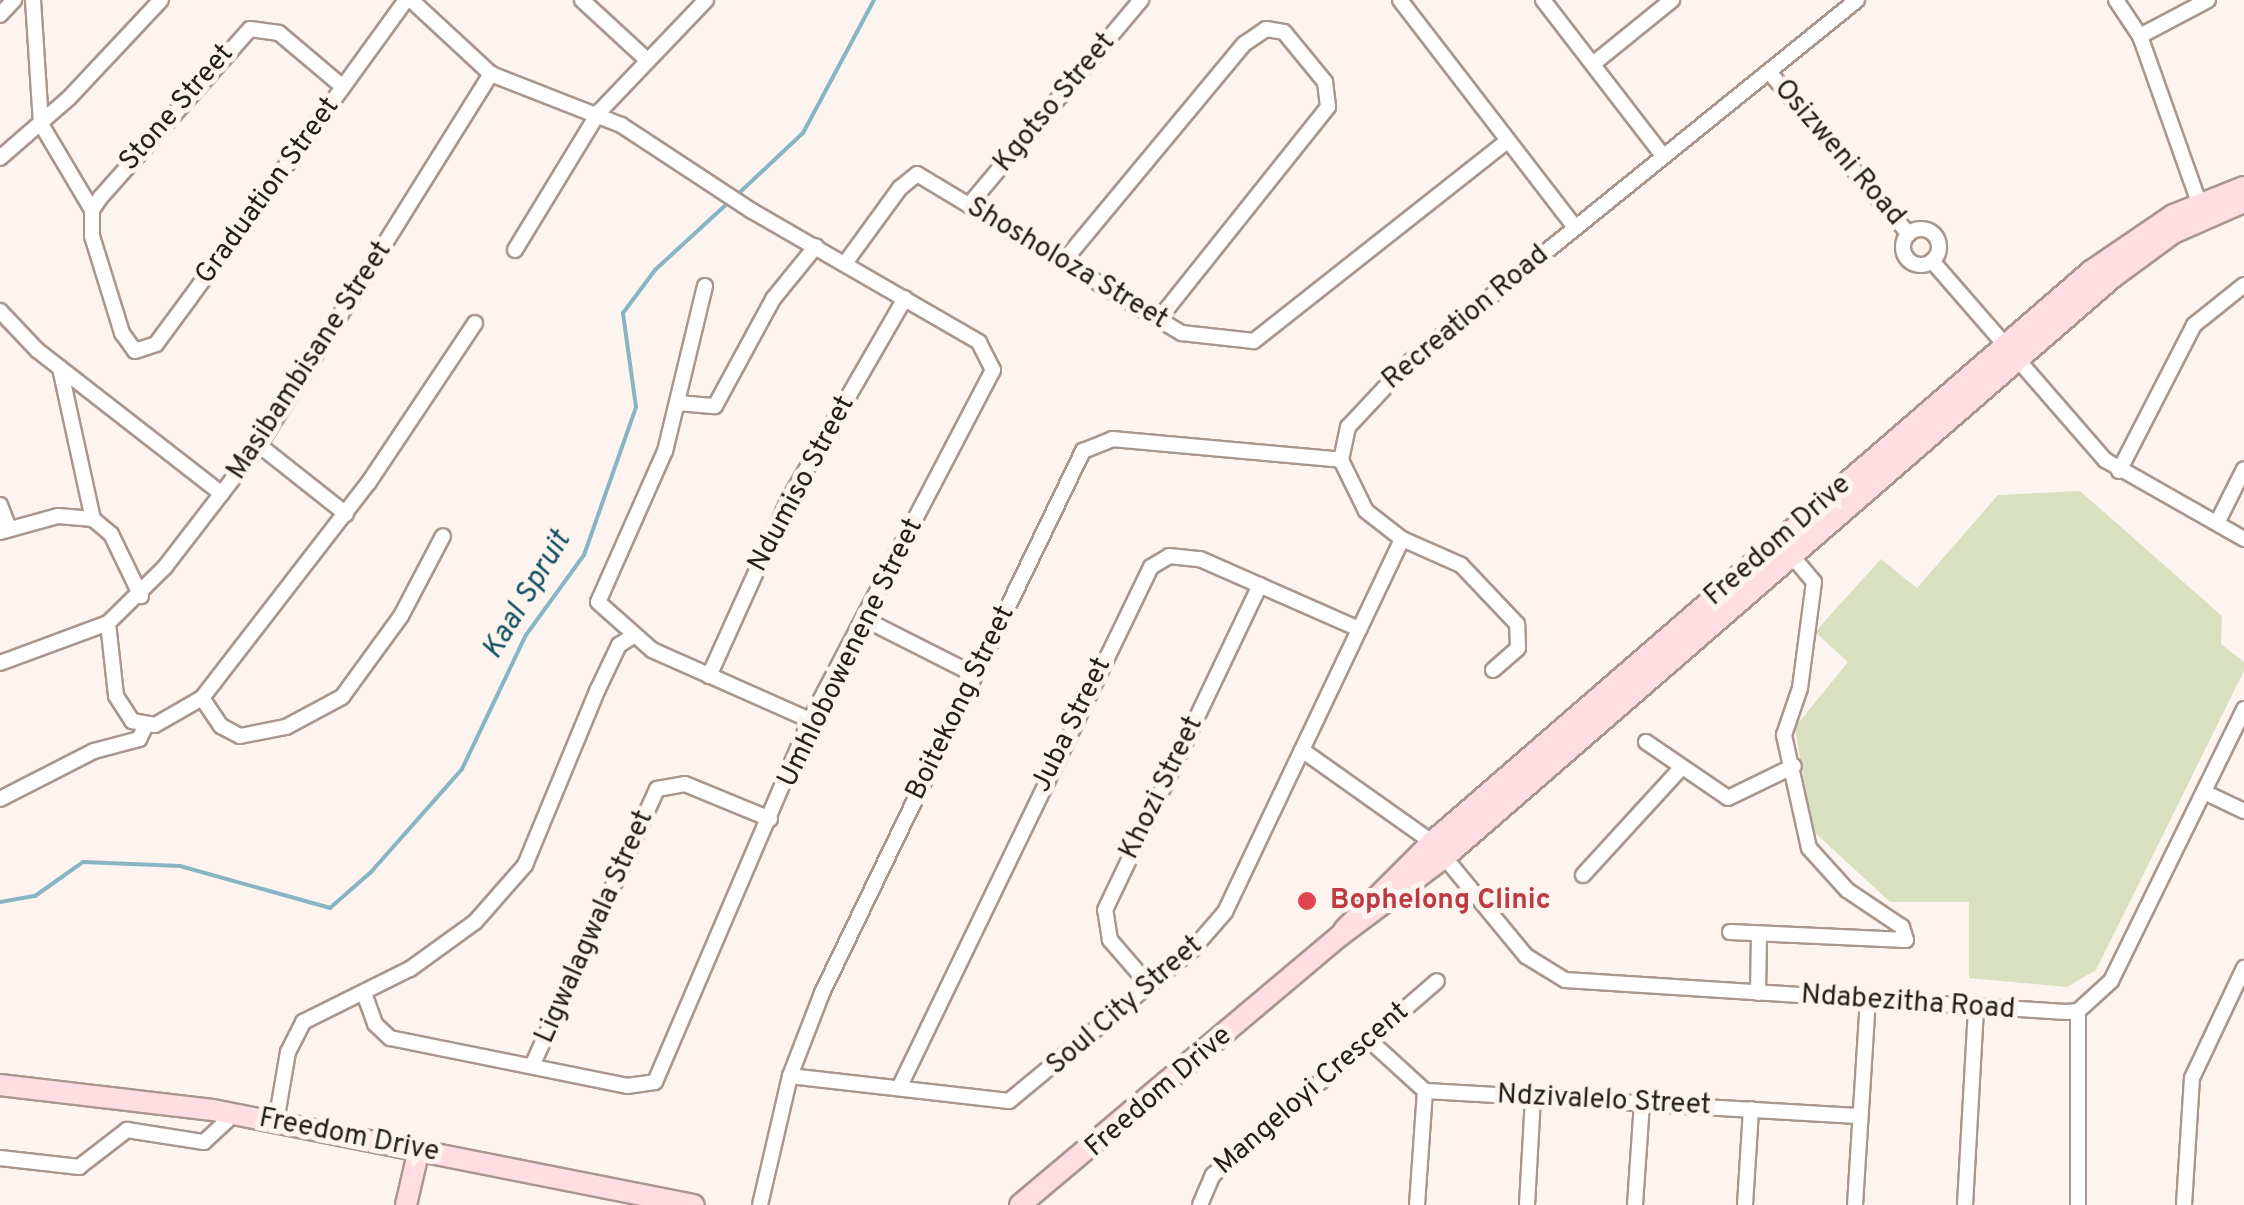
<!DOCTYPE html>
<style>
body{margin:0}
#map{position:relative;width:2244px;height:1205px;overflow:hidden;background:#fdf4f0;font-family:Overpass,sans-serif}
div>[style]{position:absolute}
.green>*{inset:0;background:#d9e0c0}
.stream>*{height:4px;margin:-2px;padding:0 2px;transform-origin:2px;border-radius:2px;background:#87b5c3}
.roads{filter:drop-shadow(2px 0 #a9968d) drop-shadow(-2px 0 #a9968d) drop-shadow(0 2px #a9968d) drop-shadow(0 -2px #a9968d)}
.street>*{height:14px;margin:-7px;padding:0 7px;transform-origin:7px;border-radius:7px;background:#fff}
.street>.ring{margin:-7px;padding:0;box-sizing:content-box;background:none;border:14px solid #fff;border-radius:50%}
.secondary>*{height:20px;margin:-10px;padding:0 10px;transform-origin:10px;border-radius:10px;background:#fedde3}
.dots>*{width:28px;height:28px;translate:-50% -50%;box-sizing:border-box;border:5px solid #fdf4f0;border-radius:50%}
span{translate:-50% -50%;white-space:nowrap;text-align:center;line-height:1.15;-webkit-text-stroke:10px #fdf4f0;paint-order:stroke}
.street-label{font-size:28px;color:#251e1a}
.health-label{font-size:28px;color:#be3a42;font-weight:700}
.left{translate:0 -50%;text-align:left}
.water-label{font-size:30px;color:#125161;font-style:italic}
</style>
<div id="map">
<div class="green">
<div style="clip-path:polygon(2080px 491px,2222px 616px,2221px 644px,2244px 662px,2244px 671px,2096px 970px,2067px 987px,1969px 978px,1969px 902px,1890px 902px,1812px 830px,1795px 727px,1848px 662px,1815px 632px,1881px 559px,1917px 588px,1998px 495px)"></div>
</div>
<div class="stream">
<div style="left:738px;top:194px;width:89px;rotate:-43.2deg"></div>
<div style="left:803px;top:133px;width:151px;rotate:-61.9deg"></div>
<div style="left:0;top:902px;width:36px;rotate:-10deg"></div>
<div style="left:35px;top:896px;width:59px;rotate:-35.3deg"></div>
<div style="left:83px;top:862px;width:97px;rotate:2.4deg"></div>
<div style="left:180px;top:866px;width:156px;rotate:15.6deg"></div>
<div style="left:330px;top:908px;width:55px;rotate:-41.3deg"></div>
<div style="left:371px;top:872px;width:137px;rotate:-48.5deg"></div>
<div style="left:462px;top:769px;width:148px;rotate:-64.5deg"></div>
<div style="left:526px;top:635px;width:99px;rotate:-54.1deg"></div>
<div style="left:584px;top:555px;width:157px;rotate:-70.6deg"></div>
<div style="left:636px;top:407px;width:95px;rotate:-97.9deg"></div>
<div style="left:623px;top:313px;width:54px;rotate:-53.3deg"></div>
<div style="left:655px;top:270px;width:103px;rotate:-42.6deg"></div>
</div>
<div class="roads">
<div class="street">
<div style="left:33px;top:0;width:124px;rotate:86.3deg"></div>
<div style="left:41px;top:124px;width:100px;rotate:59.3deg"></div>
<div style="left:582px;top:0;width:87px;rotate:42.7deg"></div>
<div style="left:1400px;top:0;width:287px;rotate:52.4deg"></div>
<div style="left:1543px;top:0;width:197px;rotate:52.4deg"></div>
<div style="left:2116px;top:0;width:43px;rotate:56.3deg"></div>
<div style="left:2140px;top:36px;width:186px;rotate:70.5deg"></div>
<div style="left:0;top:15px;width:21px;rotate:-47deg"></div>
<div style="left:2140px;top:36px;width:77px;rotate:-27.9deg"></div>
<div style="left:1593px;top:64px;width:102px;rotate:-39deg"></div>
<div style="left:1769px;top:72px;width:214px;rotate:49.2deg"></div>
<div style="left:343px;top:87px;width:84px;rotate:-139.8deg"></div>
<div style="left:279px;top:33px;width:29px;rotate:-172deg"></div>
<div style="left:250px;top:29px;width:226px;rotate:131.6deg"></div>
<div style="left:100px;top:198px;width:14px;rotate:124deg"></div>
<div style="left:92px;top:210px;width:26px;rotate:90deg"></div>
<div style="left:92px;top:236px;width:102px;rotate:72.8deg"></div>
<div style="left:122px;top:333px;width:22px;rotate:54deg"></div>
<div style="left:135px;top:351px;width:22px;rotate:-18deg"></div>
<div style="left:156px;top:344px;width:57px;rotate:-53.5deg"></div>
<div style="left:190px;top:298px;width:153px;rotate:-54deg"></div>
<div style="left:280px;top:174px;width:215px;rotate:-54.1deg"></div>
<div style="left:0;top:158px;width:91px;rotate:-41deg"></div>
<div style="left:69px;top:98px;width:134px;rotate:-46.8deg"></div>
<div style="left:969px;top:205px;width:268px;rotate:-50deg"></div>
<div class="ring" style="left:1903px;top:229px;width:22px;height:22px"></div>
<div style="left:515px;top:250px;width:162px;rotate:-58.7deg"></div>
<div style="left:599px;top:112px;width:155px;rotate:-46.3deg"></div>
<div style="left:1932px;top:261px;width:264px;rotate:49deg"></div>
<div style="left:2105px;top:460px;width:160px;rotate:29.6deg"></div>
<div style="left:846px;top:262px;width:92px;rotate:-53.9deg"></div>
<div style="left:900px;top:188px;width:22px;rotate:-39deg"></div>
<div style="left:917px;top:174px;width:309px;rotate:31deg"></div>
<div style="left:1182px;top:333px;width:72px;rotate:6.3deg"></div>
<div style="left:1254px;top:341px;width:323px;rotate:-38.3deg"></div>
<div style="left:1063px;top:262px;width:283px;rotate:-50.3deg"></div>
<div style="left:1244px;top:44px;width:27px;rotate:-34deg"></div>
<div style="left:1266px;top:29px;width:18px;rotate:9deg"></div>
<div style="left:1284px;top:32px;width:65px;rotate:50.6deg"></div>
<div style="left:1325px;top:82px;width:25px;rotate:83deg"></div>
<div style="left:1328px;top:107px;width:271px;rotate:128.6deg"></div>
<div style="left:705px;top:286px;width:170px;rotate:103.6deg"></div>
<div style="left:665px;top:451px;width:165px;rotate:113.9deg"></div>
<div style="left:598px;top:602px;width:72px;rotate:41.6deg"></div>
<div style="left:652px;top:650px;width:173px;rotate:23.9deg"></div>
<div style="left:0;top:311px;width:54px;rotate:46.5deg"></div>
<div style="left:37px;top:350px;width:234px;rotate:37.9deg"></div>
<div style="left:60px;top:368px;width:155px;rotate:77.7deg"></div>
<div style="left:678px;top:403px;width:37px;rotate:5deg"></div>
<div style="left:715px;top:406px;width:122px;rotate:-61.5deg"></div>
<div style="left:773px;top:299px;width:68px;rotate:-50.9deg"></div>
<div style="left:259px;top:445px;width:111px;rotate:38.4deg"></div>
<div style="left:2119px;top:471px;width:164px;rotate:-62.8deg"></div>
<div style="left:2194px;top:325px;width:64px;rotate:-38.7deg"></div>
<div style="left:0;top:505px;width:26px;rotate:69deg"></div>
<div style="left:2217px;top:523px;width:60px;rotate:-63.4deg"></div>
<div style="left:0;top:532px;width:60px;rotate:-15.4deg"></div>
<div style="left:58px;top:516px;width:35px;rotate:5deg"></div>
<div style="left:93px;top:519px;width:23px;rotate:40deg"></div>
<div style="left:111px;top:534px;width:69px;rotate:64.2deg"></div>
<div style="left:864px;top:619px;width:124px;rotate:26.8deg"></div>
<div style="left:108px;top:623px;width:73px;rotate:83.7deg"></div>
<div style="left:116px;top:696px;width:30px;rotate:57deg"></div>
<div style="left:132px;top:721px;width:23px;rotate:10deg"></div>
<div style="left:155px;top:725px;width:54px;rotate:-29.9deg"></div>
<div style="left:202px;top:698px;width:273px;rotate:-52.3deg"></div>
<div style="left:369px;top:482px;width:191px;rotate:-56.3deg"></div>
<div style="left:0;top:663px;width:115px;rotate:-20.3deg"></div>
<div style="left:108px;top:623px;width:80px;rotate:-44.5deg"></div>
<div style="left:165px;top:567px;width:154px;rotate:-52.4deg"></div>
<div style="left:259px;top:445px;width:438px;rotate:-58deg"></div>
<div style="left:1493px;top:670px;width:33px;rotate:-41deg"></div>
<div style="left:1518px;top:648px;width:24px;rotate:-92deg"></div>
<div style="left:1517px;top:624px;width:81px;rotate:-133.5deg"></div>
<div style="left:1461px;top:565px;width:64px;rotate:-156.2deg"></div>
<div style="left:1402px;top:539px;width:46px;rotate:-142.1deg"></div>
<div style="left:1366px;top:511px;width:57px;rotate:-116.1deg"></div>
<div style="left:1341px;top:460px;width:34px;rotate:-78deg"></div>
<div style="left:1348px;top:427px;width:85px;rotate:-46.9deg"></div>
<div style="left:1406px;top:365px;width:580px;rotate:-38.98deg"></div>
<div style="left:709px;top:676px;width:192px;rotate:-65.7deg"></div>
<div style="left:788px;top:501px;width:234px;rotate:-60deg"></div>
<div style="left:202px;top:698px;width:34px;rotate:56deg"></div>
<div style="left:221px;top:726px;width:21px;rotate:28deg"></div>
<div style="left:240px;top:736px;width:47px;rotate:-11.1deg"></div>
<div style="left:286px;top:727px;width:64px;rotate:-28.2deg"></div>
<div style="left:342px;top:697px;width:100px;rotate:-53.9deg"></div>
<div style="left:401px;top:616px;width:90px;rotate:-62.3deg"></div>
<div style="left:1646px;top:742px;width:99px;rotate:34.3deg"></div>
<div style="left:1728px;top:798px;width:73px;rotate:-25.9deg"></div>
<div style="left:1302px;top:750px;width:159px;rotate:35.3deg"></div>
<div style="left:1432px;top:842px;width:148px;rotate:50.5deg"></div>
<div style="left:1526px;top:956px;width:46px;rotate:31.6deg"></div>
<div style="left:1565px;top:980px;width:502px;rotate:3.65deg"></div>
<div style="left:2066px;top:1012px;width:12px;rotate:-5deg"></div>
<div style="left:2078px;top:1011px;width:45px;rotate:-42.3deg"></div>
<div style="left:2111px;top:981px;width:303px;rotate:-63.9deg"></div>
<div style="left:2204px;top:792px;width:44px;rotate:25.4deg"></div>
<div style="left:0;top:799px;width:106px;rotate:-27.1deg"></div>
<div style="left:94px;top:751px;width:47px;rotate:-14.9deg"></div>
<div style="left:139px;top:739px;width:13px;rotate:-63deg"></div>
<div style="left:1583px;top:875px;width:145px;rotate:-47.5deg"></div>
<div style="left:1730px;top:932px;width:176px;rotate:2.6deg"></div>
<div style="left:1906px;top:940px;width:14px;rotate:-107deg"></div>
<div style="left:1902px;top:927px;width:66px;rotate:-146.1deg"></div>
<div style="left:1847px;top:890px;width:57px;rotate:-132.1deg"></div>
<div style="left:1809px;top:848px;width:116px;rotate:-102.5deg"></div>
<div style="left:1784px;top:735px;width:50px;rotate:-71.2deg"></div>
<div style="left:1800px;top:688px;width:107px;rotate:-82.5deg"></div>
<div style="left:1814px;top:582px;width:38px;rotate:-130deg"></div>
<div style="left:1149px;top:985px;width:60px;rotate:-130.9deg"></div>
<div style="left:1110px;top:940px;width:30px;rotate:-99deg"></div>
<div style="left:1105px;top:910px;width:360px;rotate:-64.5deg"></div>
<div style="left:1758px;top:993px;width:59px;rotate:-89deg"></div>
<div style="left:365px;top:996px;width:30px;rotate:70deg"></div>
<div style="left:375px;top:1024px;width:21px;rotate:43deg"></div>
<div style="left:390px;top:1038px;width:242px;rotate:11.4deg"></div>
<div style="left:627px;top:1086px;width:28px;rotate:-8deg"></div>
<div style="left:655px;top:1082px;width:394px;rotate:-66.8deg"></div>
<div style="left:810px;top:720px;width:395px;rotate:-62.4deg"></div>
<div style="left:993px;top:370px;width:31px;rotate:-117deg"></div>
<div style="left:979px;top:342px;width:262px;rotate:-150deg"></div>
<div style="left:752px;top:211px;width:157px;rotate:-146.7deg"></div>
<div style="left:621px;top:125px;width:140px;rotate:-158.6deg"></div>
<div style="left:491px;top:74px;width:109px;rotate:-137.2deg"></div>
<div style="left:1369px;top:1040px;width:76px;rotate:42.3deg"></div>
<div style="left:1425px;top:1091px;width:435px;rotate:3.3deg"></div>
<div style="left:532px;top:1066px;width:304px;rotate:-65.7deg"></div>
<div style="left:657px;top:789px;width:28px;rotate:-10deg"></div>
<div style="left:685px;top:784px;width:92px;rotate:22.4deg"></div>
<div style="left:790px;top:1076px;width:220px;rotate:6.5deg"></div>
<div style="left:1009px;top:1101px;width:239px;rotate:-39.6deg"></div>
<div style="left:1193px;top:949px;width:49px;rotate:-49.1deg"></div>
<div style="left:1225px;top:912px;width:413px;rotate:-64.6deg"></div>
<div style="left:899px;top:1088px;width:579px;rotate:-64.19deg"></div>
<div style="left:1151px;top:567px;width:21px;rotate:-31deg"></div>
<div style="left:1169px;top:556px;width:31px;rotate:6deg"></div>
<div style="left:1200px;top:559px;width:174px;rotate:23.8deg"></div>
<div style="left:276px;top:1122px;width:71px;rotate:-80.3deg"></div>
<div style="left:288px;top:1052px;width:34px;rotate:-63deg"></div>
<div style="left:303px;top:1022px;width:119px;rotate:-26.4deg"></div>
<div style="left:410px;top:969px;width:80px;rotate:-35.9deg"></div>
<div style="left:475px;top:922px;width:76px;rotate:-48.7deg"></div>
<div style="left:525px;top:865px;width:191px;rotate:-67.5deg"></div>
<div style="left:598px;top:689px;width:49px;rotate:-64.5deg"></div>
<div style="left:619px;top:645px;width:15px;rotate:-32deg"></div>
<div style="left:0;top:1158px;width:80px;rotate:6.5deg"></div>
<div style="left:79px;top:1167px;width:61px;rotate:-37.6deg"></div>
<div style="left:127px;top:1130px;width:78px;rotate:8.9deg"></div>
<div style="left:204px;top:1142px;width:41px;rotate:-43deg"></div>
<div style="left:760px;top:1205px;width:132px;rotate:-76.9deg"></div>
<div style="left:790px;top:1076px;width:89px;rotate:-68.9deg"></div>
<div style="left:822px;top:993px;width:602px;rotate:-64.29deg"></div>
<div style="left:1083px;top:451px;width:31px;rotate:-22deg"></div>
<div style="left:1112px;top:439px;width:230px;rotate:5.2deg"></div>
<div style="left:1200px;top:1205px;width:33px;rotate:-67deg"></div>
<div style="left:1213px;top:1175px;width:296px;rotate:-40.9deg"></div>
<div style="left:1417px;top:1205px;width:114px;rotate:-86deg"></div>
<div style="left:1527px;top:1205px;width:108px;rotate:-86.8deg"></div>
<div style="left:1635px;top:1205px;width:102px;rotate:-86.1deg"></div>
<div style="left:1745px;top:1205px;width:96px;rotate:-86.4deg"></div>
<div style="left:1855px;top:1205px;width:206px;rotate:-86.4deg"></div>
<div style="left:1965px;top:1205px;width:198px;rotate:-86.8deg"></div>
<div style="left:2078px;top:1205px;width:194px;rotate:-90deg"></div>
<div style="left:2184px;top:1205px;width:127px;rotate:-86.4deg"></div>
<div style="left:2192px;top:1078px;width:122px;rotate:-64.7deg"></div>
</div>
<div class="secondary">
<div style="left:1344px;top:930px;width:124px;rotate:-45deg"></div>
<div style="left:1432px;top:842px;width:872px;rotate:-40.91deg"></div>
<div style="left:2091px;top:271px;width:99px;rotate:-34.3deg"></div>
<div style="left:2173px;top:215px;width:76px;rotate:-21.5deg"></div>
<div style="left:0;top:1085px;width:214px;rotate:6.7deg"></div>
<div style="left:213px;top:1110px;width:490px;rotate:11.2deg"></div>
<div style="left:406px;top:1205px;width:57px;rotate:-76.9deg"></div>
<div style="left:1020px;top:1205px;width:419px;rotate:-40.1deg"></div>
<div style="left:1341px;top:935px;width:130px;rotate:-36.9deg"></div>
<div style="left:1445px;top:857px;width:883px;rotate:-40.96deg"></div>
<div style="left:2112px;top:278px;width:76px;rotate:-36.4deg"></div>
<div style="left:2173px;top:233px;width:77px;rotate:-23.6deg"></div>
</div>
</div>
<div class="dots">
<div style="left:1307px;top:901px;background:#e0444e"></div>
</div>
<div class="street-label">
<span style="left:1055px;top:103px;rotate:-50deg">Kgotso Street</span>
<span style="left:177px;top:108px;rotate:-49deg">Stone Street</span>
<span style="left:1839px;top:153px;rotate:49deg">Osizweni Road</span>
<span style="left:268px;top:191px;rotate:-54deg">Graduation Street</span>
<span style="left:1067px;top:264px;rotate:31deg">Shosholoza Street</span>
<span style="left:1466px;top:318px;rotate:-40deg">Recreation Road</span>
<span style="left:310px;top:361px;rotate:-57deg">Masibambisane Street</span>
<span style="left:802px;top:484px;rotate:-62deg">Ndumiso Street</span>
<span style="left:1778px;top:541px;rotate:-41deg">Freedom Drive</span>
<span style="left:851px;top:653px;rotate:-64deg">Umhlobowenene Street</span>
<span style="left:961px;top:703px;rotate:-64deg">Boitekong Street</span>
<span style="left:1072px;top:725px;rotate:-64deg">Juba Street</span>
<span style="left:1162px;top:788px;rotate:-64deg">Khozi Street</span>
<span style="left:595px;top:927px;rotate:-66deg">Ligwalagwala Street</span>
<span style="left:1908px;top:1003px;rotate:4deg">Ndabezitha Road</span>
<span style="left:1125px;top:1006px;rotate:-41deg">Soul City Street</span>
<span style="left:1312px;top:1089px;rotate:-41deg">Mangeloyi Crescent</span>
<span style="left:1159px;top:1092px;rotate:-41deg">Freedom Drive</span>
<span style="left:1604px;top:1101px;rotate:3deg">Ndzivalelo Street</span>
<span style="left:349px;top:1136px;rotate:11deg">Freedom Drive</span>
</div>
<div class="health-label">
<span class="left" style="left:1330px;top:901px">Bophelong Clinic</span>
</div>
<div class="water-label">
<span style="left:528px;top:596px;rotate:-59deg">Kaal Spruit</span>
</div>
</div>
